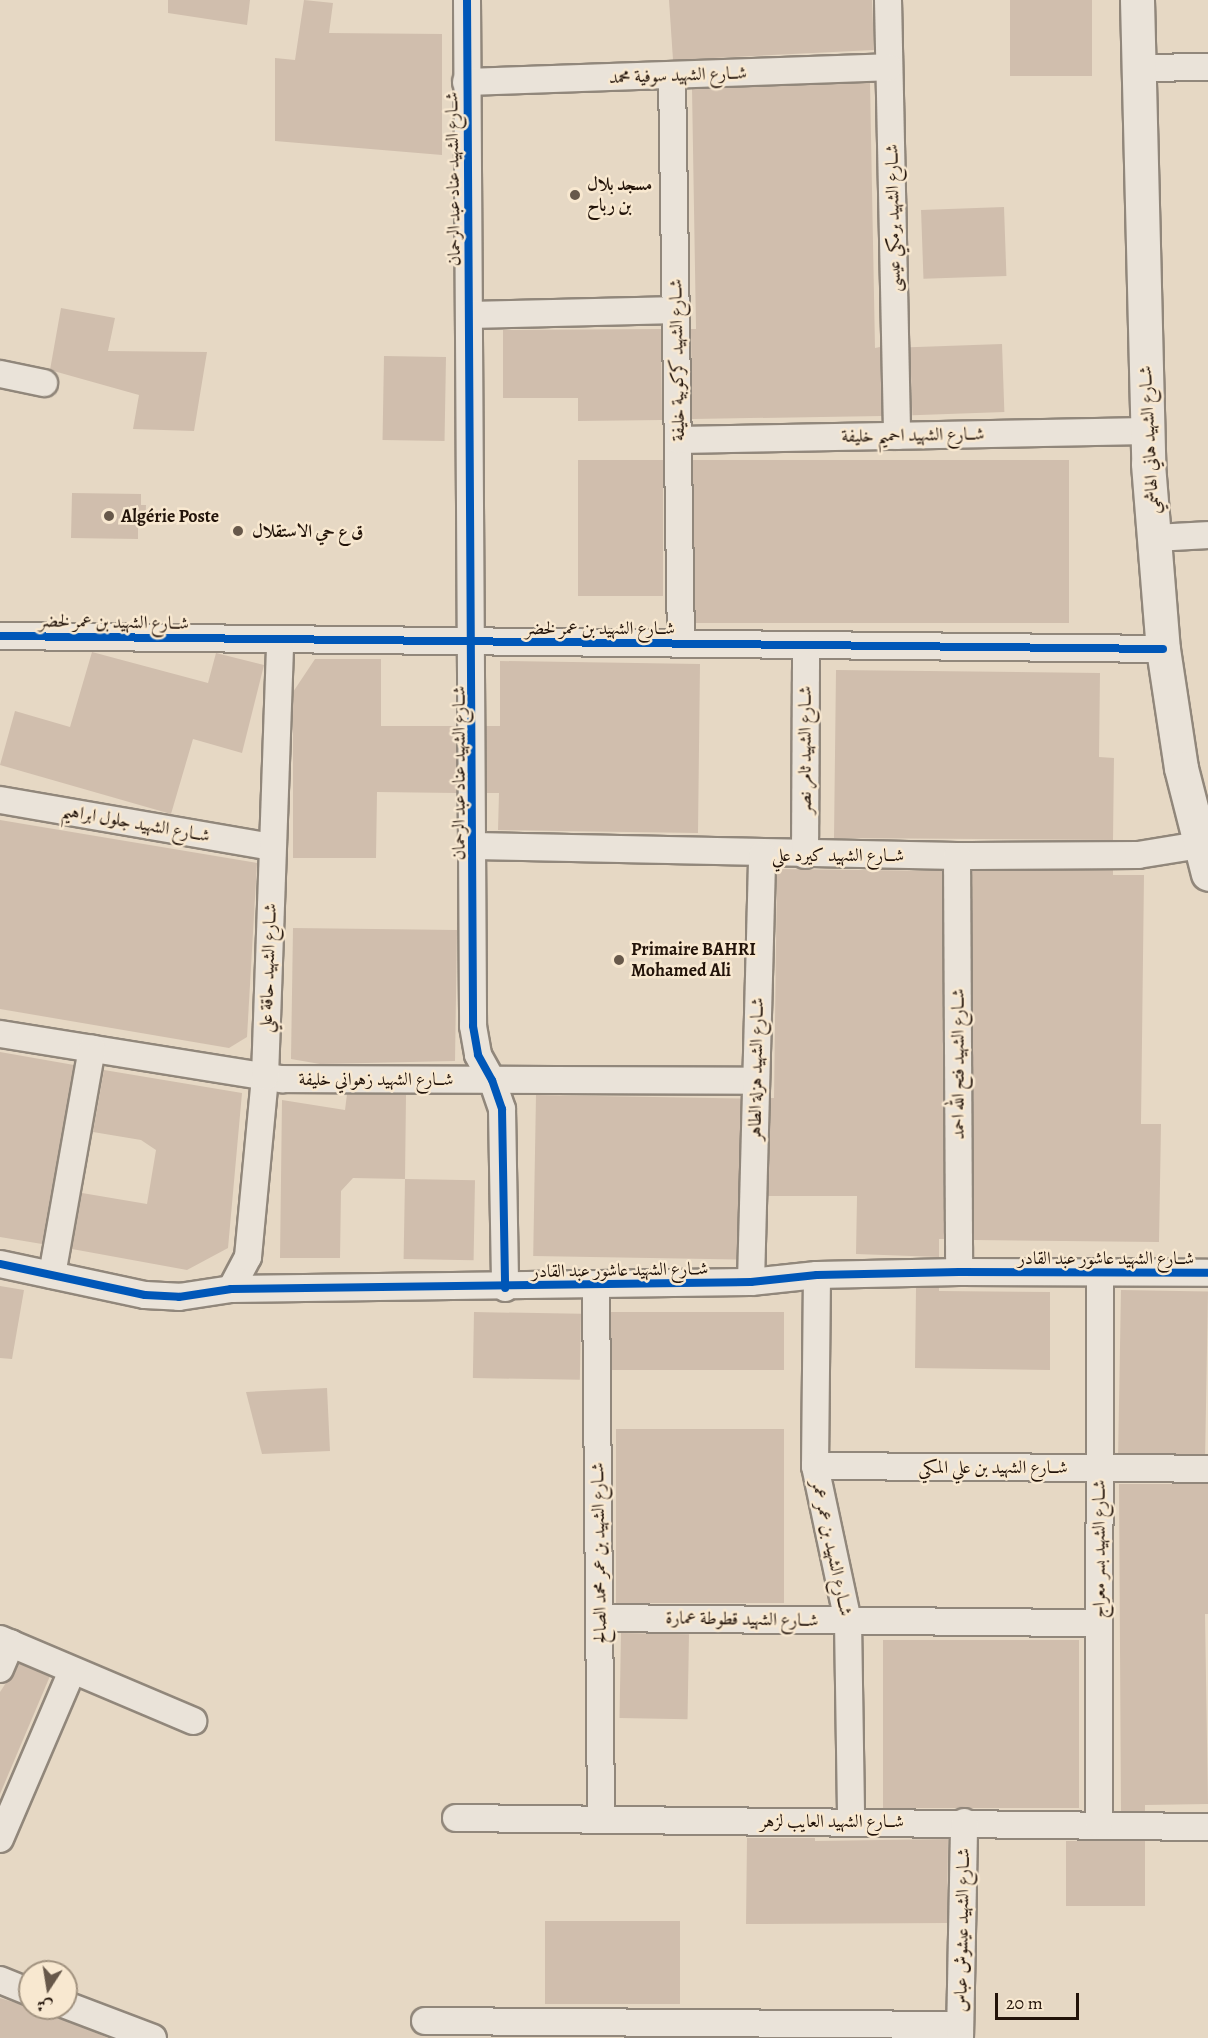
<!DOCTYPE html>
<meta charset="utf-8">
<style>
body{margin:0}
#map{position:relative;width:1208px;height:2038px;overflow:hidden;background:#e6d8c4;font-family:Alegreya,Amiri,serif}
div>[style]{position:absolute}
.building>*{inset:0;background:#d0bead;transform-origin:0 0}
.roads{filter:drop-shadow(2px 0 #91877b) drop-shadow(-2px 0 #91877b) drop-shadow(0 2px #91877b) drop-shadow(0 -2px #91877b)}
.street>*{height:26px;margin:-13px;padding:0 13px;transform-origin:13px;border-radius:13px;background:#eae3d9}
.secondary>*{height:33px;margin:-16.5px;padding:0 16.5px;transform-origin:16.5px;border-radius:16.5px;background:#eae3d9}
.cycleway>*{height:8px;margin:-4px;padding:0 4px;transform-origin:4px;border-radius:4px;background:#0057b8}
.dots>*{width:16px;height:16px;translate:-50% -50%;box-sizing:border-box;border:3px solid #f8e8d0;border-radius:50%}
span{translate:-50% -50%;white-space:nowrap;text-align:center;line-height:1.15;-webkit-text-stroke:5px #f8e8d0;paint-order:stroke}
.street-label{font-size:18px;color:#221309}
.poi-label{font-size:18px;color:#221309;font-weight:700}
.left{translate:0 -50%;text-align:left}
.north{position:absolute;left:18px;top:1960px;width:60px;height:60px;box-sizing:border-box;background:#f8e8d0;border:2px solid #a29380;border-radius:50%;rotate:192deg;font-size:16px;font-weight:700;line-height:24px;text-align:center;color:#221309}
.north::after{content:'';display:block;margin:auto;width:21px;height:27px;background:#67584a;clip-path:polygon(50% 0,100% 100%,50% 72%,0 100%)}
.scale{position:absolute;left:995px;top:1993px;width:84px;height:27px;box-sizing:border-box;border:3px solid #221309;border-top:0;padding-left:8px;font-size:18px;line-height:21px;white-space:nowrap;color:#221309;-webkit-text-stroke:4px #f8e8d0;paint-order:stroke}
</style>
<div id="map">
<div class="building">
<div style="clip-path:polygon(168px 0,250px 0,247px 25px,168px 13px)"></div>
<div style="clip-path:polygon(304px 0,333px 3px,329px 33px,442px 34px,442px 155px,275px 141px,275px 58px,295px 60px)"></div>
<div style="clip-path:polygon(669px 0,872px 0,874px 50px,673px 60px)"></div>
<div style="left:1010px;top:0;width:82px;height:76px"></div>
<div style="clip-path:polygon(870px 83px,875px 348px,880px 347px,882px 416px,692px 419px,691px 329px,696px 329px,692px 89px)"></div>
<div style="left:1004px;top:207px;width:69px;height:83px;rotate:88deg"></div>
<div style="clip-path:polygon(61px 308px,115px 318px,108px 351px,207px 352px,194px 431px,133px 429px,139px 395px,50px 370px)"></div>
<div style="clip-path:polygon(661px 329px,662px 420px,578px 421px,578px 398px,503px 398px,503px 330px)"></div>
<div style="left:1002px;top:344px;width:68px;height:92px;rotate:88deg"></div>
<div style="left:384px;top:356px;width:62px;height:84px;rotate:1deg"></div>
<div style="left:578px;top:460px;width:85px;height:136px"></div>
<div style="left:693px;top:460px;width:376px;height:163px"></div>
<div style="clip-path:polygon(72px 493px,141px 494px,141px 505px,146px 505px,145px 527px,138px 527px,138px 539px,71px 538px)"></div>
<div style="clip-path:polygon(92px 652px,208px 683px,216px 653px,264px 665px,242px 753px,193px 739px,171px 814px,0 765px,15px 711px,70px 727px)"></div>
<div style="clip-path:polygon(315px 659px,381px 659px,381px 726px,456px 726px,457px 793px,377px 792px,376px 858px,293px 858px,293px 692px)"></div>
<div style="clip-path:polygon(500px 661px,700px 664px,698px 833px,498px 830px,499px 793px,487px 793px,486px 726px,500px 726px)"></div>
<div style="clip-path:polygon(836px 670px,1100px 673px,1099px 757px,1114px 758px,1113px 840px,834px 838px)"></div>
<div style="clip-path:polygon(0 820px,257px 863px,247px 1037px,229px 1048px,0 1009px)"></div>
<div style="clip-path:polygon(777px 869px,942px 871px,944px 1239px,939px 1239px,939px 1257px,856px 1254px,857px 1196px,768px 1196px,771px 1098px,774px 1098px)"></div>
<div style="clip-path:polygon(1113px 870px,1113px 875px,1144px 875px,1141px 1124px,1161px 1124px,1159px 1242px,974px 1240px,972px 871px)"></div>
<div style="clip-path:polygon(293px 928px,457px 930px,455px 1061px,320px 1064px,291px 1059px)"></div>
<div style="clip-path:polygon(0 1052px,74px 1065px,42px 1244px,0 1237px)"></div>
<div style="clip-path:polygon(104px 1070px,242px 1093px,228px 1248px,187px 1270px,72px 1249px,82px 1193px,147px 1204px,156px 1150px,141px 1140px,93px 1132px)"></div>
<div style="clip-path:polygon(347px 1094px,406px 1095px,405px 1179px,353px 1178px,341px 1191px,340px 1258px,280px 1258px,282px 1100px,345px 1110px)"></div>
<div style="left:536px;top:1095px;width:205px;height:161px;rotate:1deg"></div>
<div style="left:405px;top:1179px;width:70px;height:80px;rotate:1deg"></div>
<div style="clip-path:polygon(0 1286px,24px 1290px,12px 1359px,0 1358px)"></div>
<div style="clip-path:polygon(939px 1287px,939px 1291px,1050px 1292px,1050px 1370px,915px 1368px,916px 1288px)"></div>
<div style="left:1121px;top:1290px;width:87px;height:163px;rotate:1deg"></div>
<div style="left:474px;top:1312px;width:107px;height:66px;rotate:1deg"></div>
<div style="left:784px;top:1312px;width:58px;height:173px;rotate:90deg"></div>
<div style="clip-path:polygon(327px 1388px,330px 1451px,262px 1454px,246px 1392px)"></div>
<div style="left:784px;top:1429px;width:174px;height:168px;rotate:90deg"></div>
<div style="clip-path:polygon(1119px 1484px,1208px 1484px,1208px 1614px,1205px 1614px,1208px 1804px,1145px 1805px,1145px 1811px,1121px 1811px)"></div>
<div style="left:621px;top:1633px;width:68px;height:85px;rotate:1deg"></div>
<div style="left:883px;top:1640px;width:196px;height:168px"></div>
<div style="clip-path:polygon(19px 1663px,50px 1676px,0 1794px,0 1692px)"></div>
<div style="clip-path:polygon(747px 1838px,815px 1838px,815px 1841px,948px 1839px,947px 1923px,746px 1924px)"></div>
<div style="left:1066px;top:1841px;width:79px;height:65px"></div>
<div style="left:680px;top:1921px;width:83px;height:135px;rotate:90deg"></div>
<div style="clip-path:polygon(0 1998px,52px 2014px,108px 2038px,0 2038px)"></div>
</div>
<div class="roads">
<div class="street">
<div style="left:467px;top:0;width:1026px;rotate:89.66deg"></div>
<div style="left:473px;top:1026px;width:29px;rotate:80deg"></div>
<div style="left:478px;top:1055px;width:29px;rotate:61deg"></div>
<div style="left:492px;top:1080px;width:31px;rotate:71deg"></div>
<div style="left:502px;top:1109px;width:179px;rotate:89deg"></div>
<div style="left:888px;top:0;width:436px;rotate:88.8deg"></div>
<div style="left:1139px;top:68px;width:69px;rotate:-0.8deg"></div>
<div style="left:672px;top:76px;width:567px;rotate:89.09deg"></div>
<div style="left:466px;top:82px;width:423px;rotate:-2deg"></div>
<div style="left:472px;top:315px;width:204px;rotate:-1.4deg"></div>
<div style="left:0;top:374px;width:45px;rotate:11.6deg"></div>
<div style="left:679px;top:440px;width:468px;rotate:-1.1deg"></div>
<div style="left:1154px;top:538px;width:54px;rotate:-3.2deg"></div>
<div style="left:0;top:636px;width:1163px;rotate:0.64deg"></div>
<div style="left:0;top:800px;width:276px;rotate:9.8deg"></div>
<div style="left:475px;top:846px;width:482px;rotate:1.2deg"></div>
<div style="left:957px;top:856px;width:181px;rotate:-0.3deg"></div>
<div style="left:1138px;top:855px;width:63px;rotate:-9.2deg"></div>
<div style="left:805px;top:855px;width:209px;rotate:-89.7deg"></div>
<div style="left:957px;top:856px;width:416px;rotate:89.7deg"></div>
<div style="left:0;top:1034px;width:286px;rotate:9.1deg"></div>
<div style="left:282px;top:1079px;width:473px;rotate:0.2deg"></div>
<div style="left:0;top:1264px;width:148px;rotate:12.1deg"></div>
<div style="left:145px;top:1295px;width:34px;rotate:3deg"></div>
<div style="left:179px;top:1297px;width:53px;rotate:-8.7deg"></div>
<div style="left:231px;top:1289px;width:520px;rotate:-0.77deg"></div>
<div style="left:751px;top:1282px;width:66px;rotate:-6.1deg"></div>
<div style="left:817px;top:1275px;width:142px;rotate:-1.2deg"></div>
<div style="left:959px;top:1272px;width:249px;rotate:0.2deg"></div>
<div style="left:52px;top:1275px;width:230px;rotate:-80deg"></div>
<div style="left:817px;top:1275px;width:191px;rotate:90.6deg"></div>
<div style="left:815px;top:1466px;width:158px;rotate:78deg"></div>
<div style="left:848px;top:1621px;width:200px;rotate:89.1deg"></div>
<div style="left:751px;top:1282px;width:427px;rotate:-88.5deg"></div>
<div style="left:596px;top:1286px;width:534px;rotate:89.46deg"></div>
<div style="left:231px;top:1289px;width:36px;rotate:-62deg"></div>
<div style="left:248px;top:1257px;width:181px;rotate:-84.6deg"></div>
<div style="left:265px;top:1077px;width:437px;rotate:-88deg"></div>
<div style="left:815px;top:1466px;width:393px;rotate:0.4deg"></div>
<div style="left:600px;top:1618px;width:499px;rotate:0.6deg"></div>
<div style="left:0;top:1639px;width:210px;rotate:23deg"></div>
<div style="left:0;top:1669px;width:28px;rotate:-67deg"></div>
<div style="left:456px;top:1818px;width:752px;rotate:0.69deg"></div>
<div style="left:1099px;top:1824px;width:551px;rotate:-89.9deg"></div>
<div style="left:0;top:1839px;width:183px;rotate:-66.8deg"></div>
<div style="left:0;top:1980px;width:32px;rotate:22deg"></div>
<div style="left:66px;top:2005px;width:93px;rotate:20.8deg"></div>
<div style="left:425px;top:2021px;width:535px;rotate:0.43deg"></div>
<div style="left:960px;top:2038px;width:216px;rotate:-88.9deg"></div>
</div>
<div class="secondary">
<div style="left:1137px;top:0;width:464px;rotate:88.6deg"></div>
<div style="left:1148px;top:464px;width:186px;rotate:85.4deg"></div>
<div style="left:1163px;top:649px;width:120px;rotate:81.4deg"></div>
<div style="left:1181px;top:768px;width:109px;rotate:75.7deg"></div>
</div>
</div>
<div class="cycleway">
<div style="left:467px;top:0;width:1026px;rotate:89.66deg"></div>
<div style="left:473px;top:1026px;width:29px;rotate:80deg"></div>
<div style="left:478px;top:1055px;width:29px;rotate:61deg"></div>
<div style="left:492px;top:1080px;width:31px;rotate:71deg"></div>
<div style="left:502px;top:1109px;width:179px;rotate:89deg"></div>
<div style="left:0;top:636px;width:1163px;rotate:0.64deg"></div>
<div style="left:0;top:1264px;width:148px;rotate:12.1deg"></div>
<div style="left:145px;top:1295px;width:34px;rotate:3deg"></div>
<div style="left:179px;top:1297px;width:53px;rotate:-8.7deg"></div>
<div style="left:231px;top:1289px;width:520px;rotate:-0.77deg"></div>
<div style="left:751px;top:1282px;width:66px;rotate:-6.1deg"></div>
<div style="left:817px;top:1275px;width:142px;rotate:-1.2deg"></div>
<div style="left:959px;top:1272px;width:249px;rotate:0.2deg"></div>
</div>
<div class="dots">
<div style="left:575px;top:195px;background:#67584a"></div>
<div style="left:109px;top:516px;background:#67584a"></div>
<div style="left:238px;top:531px;background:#67584a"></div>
<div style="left:619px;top:960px;background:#67584a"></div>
</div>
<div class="street-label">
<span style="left:678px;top:75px;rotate:-2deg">شــارع الشهيد سوفية محمد</span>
<span style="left:453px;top:179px;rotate:-91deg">شــارع الشهيد عناد عبد الرحمان</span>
<span style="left:893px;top:218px;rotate:-91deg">شــارع الشهيد برمكي عيسى</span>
<span style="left:677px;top:360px;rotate:-91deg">شــارع الشهيد كركوبية خليفة</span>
<span style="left:913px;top:435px;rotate:-1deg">شــارع الشهيد احميم خليفة</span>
<span style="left:1149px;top:440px;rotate:-93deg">شــارع الشهيد هاني الهاشمي</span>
<span style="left:114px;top:622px;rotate:1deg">شــارع الشهيد بن عمر لخضر</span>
<span style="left:600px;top:628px">شــارع الشهيد بن عمر لخضر</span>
<span style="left:805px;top:750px;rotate:-90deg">شــارع الشهيد ثامر نصر</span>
<span style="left:459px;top:773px;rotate:-90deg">شــارع الشهيد عناد عبد الرحمان</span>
<span style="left:136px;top:823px;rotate:10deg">شــارع الشهيد جلول ابراهيم</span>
<span style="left:838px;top:855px">شــارع الشهيد كيرد علي</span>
<span style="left:268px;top:968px;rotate:-88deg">شــارع الشهيد حاقة علي</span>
<span style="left:958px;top:1064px;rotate:-90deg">شــارع الشهيد فتح الله احمد</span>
<span style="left:756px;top:1069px;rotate:-89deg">شــارع الشهيد هزلة الطاهر</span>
<span style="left:376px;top:1079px">شــارع الشهيد زهواني خليفة</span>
<span style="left:1106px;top:1258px">شــارع الشهيد عاشور عبد القادر</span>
<span style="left:620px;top:1270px;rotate:-1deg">شــارع الشهيد عاشور عبد القادر</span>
<span style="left:993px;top:1467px">شــارع الشهيد بن علي المكي</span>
<span style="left:832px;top:1548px;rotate:78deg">شــارع الشهيد بن عمر عمر</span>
<span style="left:1099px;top:1549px;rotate:-90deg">شــارع الشهيد بسر معراج</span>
<span style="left:599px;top:1553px;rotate:-91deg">شــارع الشهيد بن عمر محمد الصالح</span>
<span style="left:742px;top:1619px;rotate:1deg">شــارع الشهيد قطوطة عمارة</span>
<span style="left:832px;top:1821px">شــارع الشهيد العايب لزهر</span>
<span style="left:962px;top:1930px;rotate:-89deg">شــارع الشهيد عيشوش عباس</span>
</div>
<div class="poi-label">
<span class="left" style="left:587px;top:195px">مسجد بلال<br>بن رباح</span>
<span class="left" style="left:121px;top:516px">Algérie Poste</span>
<span class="left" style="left:252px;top:531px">ق ع حي الاستقلال</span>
<span class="left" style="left:631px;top:960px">Primaire BAHRI<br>Mohamed Ali</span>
</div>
<div class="north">ش</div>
<div class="scale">20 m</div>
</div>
